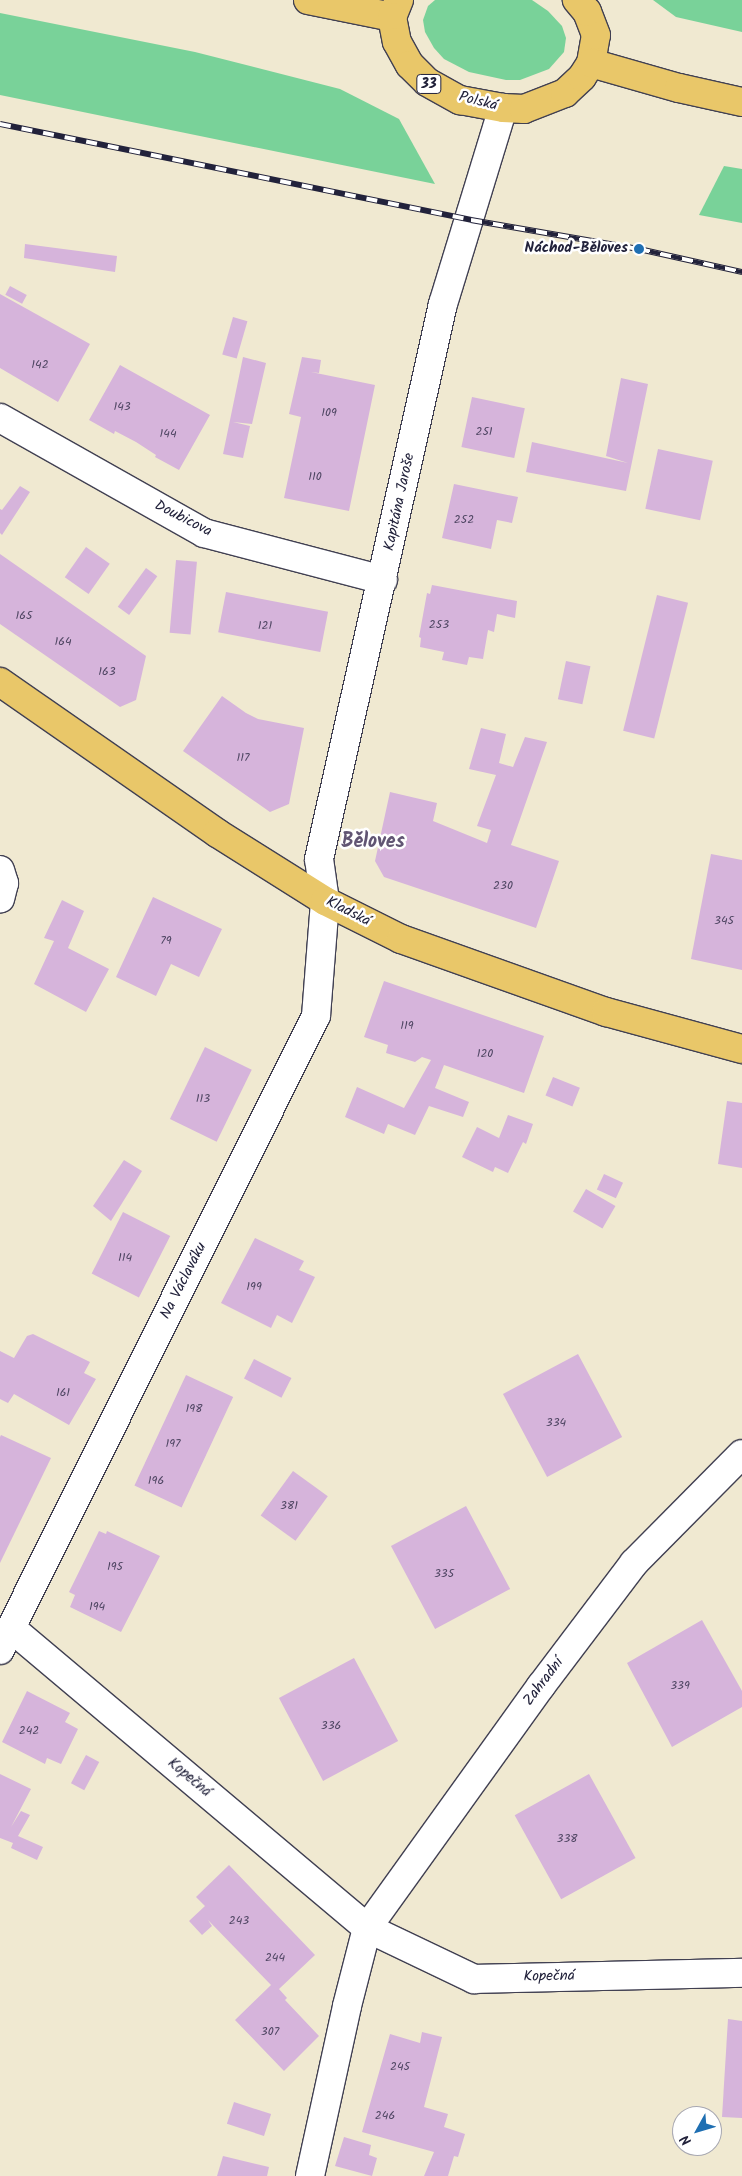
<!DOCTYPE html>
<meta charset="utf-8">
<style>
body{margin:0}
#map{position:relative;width:742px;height:2176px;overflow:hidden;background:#f0e9d1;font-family:Kalam,sans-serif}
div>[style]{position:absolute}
.green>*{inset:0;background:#79d299}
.building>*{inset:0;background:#d6b4db;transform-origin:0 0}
.roads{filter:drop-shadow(1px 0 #414052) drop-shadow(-1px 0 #414052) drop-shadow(0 1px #414052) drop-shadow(0 -1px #414052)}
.minor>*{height:28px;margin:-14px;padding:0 14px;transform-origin:14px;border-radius:14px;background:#fff}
.major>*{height:28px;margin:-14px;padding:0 14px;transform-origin:14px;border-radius:14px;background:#e9c769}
.rail>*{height:5.5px;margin-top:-2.75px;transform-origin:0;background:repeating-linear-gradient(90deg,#fff 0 11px,#22223b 0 22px);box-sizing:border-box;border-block:1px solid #22223b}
.dots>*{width:14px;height:14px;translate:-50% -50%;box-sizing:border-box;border:2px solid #fff;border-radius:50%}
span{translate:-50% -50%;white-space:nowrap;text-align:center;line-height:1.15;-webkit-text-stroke:5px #fff;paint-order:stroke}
.number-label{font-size:12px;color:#4f4663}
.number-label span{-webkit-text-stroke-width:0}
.shield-label span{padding:1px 4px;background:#fff;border:1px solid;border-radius:4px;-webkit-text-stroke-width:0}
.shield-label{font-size:14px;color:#22223b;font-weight:700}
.street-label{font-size:15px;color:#22223b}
.poi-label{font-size:15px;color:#22223b;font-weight:700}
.right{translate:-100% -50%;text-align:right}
.district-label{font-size:20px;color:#615573;font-weight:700}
.north{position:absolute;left:672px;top:2106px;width:50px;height:50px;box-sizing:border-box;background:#fff;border:1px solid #a7a7b1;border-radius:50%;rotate:231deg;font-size:14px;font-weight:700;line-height:20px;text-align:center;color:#22223b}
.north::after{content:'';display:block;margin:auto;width:18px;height:22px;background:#1f6fb2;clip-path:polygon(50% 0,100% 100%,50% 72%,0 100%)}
</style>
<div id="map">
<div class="green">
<div style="clip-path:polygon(435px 0,532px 0,548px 11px,562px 26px,566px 38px,564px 52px,549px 69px,520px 80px,506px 80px,469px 72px,444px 59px,434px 48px,425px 32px,423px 20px,428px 6px)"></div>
<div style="clip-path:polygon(653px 0,742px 0,742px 32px,676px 17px)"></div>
<div style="clip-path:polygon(0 13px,195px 52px,340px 89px,399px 119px,435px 184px,0 95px)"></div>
<div style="clip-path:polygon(724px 166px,742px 169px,742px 223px,699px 215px)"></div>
</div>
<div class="building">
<div style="clip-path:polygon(25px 244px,117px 256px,115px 272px,24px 258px)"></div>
<div style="left:10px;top:286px;width:19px;height:10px;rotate:28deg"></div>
<div style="clip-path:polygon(0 294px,90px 344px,58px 402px,0 368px)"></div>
<div style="left:233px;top:317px;width:15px;height:39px;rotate:16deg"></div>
<div style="clip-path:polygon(243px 357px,266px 363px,252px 424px,233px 422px,250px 426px,243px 458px,223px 454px)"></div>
<div style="clip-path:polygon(302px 357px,321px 360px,319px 373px,311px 372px,375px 385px,349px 511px,284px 498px,301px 417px,289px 414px)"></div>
<div style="clip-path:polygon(120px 365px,210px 415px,179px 470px,155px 457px,156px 455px,136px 442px,115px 431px,114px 434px,89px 420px)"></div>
<div style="clip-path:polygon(621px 378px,648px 384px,626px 491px,526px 472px,532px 442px,628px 463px,606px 456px)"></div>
<div style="left:472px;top:397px;width:54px;height:51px;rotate:12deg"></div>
<div style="left:658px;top:449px;width:56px;height:61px;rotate:12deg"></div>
<div style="clip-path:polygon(454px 484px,518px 497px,512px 523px,497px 520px,491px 549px,442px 538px)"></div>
<div style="clip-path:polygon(20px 486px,30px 492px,2px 535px,0 533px,0 509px,2px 510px)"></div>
<div style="left:86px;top:547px;width:29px;height:37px;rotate:35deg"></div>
<div style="clip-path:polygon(0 554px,146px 656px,136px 700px,120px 707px,0 624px)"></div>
<div style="left:176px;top:560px;width:21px;height:73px;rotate:5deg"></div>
<div style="left:146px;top:568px;width:14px;height:48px;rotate:36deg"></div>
<div style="clip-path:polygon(432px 585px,517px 601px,515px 618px,497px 614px,494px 632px,488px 630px,483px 659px,469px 657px,467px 665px,442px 660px,444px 652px,420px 647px,421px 638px,419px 637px,427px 593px,430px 594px)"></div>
<div style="left:226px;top:592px;width:104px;height:41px;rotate:11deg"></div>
<div style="left:657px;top:595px;width:32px;height:140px;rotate:14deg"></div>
<div style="left:566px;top:661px;width:25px;height:39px;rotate:12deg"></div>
<div style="clip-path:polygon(222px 696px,246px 713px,258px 719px,304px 728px,289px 804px,270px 812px,183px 751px)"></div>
<div style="clip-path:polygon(481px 728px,506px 734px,499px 763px,513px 767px,525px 737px,547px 742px,511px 845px,559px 861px,536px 928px,384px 877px,375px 861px,390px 792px,437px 803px,433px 821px,487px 843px,491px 830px,477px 826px,496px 775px,469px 769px)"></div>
<div style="clip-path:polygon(711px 854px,742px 860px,742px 970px,691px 959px)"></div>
<div style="clip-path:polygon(153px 897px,222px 929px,199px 977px,171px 964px,156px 996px,116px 977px)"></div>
<div style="clip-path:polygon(62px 900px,84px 911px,68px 948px,109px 969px,86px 1012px,34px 984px,54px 941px,44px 938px)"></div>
<div style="clip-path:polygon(384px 981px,544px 1036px,524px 1093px,444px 1065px,435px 1088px,469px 1102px,463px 1117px,429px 1106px,415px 1135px,388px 1124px,384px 1134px,345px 1117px,357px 1087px,404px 1108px,431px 1060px,422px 1057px,415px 1062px,386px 1053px,388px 1045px,364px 1037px)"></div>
<div style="left:205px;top:1047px;width:52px;height:80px;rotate:26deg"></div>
<div style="left:553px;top:1077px;width:29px;height:20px;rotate:22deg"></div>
<div style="clip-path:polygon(727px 1101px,742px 1103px,742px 1168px,718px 1164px)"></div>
<div style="clip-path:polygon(508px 1115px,533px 1124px,526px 1144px,523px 1142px,508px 1173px,495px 1167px,493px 1172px,462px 1157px,477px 1127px,499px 1138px)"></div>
<div style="clip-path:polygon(124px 1160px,142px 1171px,111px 1221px,93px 1206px)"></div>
<div style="left:604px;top:1174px;width:21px;height:17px;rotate:25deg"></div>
<div style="left:586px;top:1189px;width:34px;height:26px;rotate:30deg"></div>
<div style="left:123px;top:1212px;width:53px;height:69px;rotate:27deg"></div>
<div style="clip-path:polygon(255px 1238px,304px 1261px,299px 1270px,315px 1277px,292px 1323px,277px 1315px,271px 1328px,221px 1303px)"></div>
<div style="clip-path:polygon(33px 1334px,90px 1362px,84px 1373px,96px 1379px,69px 1425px,14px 1394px,8px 1403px,0 1399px,0 1351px,14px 1358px,27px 1336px)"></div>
<div style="left:578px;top:1354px;width:94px;height:85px;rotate:62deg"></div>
<div style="left:254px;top:1359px;width:42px;height:22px;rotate:27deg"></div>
<div style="left:186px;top:1375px;width:52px;height:122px;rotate:25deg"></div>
<div style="clip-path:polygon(1px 1435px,51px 1458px,0 1563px,0 1437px)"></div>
<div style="left:293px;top:1471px;width:43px;height:55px;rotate:36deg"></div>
<div style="left:466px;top:1506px;width:94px;height:85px;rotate:62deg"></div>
<div style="clip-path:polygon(99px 1531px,106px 1534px,107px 1531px,160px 1556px,121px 1632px,70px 1607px,75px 1595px,69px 1592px)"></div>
<div style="clip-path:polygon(702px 1620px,742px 1691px,742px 1707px,672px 1747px,627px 1663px)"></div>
<div style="left:354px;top:1658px;width:94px;height:85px;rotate:62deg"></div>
<div style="clip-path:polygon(27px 1691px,70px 1713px,65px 1722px,78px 1729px,61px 1764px,47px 1758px,45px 1764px,2px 1742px)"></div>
<div style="left:86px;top:1755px;width:15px;height:32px;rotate:28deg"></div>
<div style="clip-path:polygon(0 1774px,31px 1789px,11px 1827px,21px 1811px,30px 1815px,18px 1836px,43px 1847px,37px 1860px,11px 1848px,13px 1843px,0 1838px)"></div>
<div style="left:589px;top:1774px;width:96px;height:85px;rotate:61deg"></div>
<div style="clip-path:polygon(229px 1865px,315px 1955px,279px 1989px,287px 1998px,285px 2000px,319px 2036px,284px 2071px,235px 2020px,271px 1985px,208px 1920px,212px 1926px,202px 1935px,189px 1921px,205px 1906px,196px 1897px)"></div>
<div style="clip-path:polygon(728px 2019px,742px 2021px,742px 2118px,722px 2117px)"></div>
<div style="clip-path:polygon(422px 2032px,442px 2037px,424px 2107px,448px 2114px,444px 2127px,465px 2134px,458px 2157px,454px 2156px,448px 2176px,424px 2176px,434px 2152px,362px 2132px,390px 2034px,420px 2043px)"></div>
<div style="left:234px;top:2102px;width:39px;height:23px;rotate:18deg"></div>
<div style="clip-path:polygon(344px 2137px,371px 2145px,369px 2155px,377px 2158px,372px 2176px,335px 2166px)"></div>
<div style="clip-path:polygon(223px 2156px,269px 2167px,267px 2176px,217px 2176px)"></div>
</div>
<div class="roads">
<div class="minor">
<div style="left:0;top:418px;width:234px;rotate:29.4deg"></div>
<div style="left:204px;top:533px;width:185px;rotate:14.7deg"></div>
<div style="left:0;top:870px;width:14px;rotate:73deg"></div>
<div style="left:4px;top:883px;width:16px;rotate:104deg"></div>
<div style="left:11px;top:1628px;width:466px;rotate:40.1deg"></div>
<div style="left:367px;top:1928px;width:119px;rotate:25.5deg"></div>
<div style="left:474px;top:1979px;width:268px;rotate:-1.3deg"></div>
<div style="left:0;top:1650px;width:708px;rotate:-63.51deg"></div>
<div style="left:316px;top:1016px;width:115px;rotate:-85.5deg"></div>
<div style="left:325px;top:901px;width:42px;rotate:-98.1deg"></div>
<div style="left:319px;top:859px;width:569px;rotate:-77.41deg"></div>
<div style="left:443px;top:304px;width:205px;rotate:-73deg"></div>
<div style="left:310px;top:2176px;width:174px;rotate:-77.7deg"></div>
<div style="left:347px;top:2006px;width:81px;rotate:-75.6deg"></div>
<div style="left:367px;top:1928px;width:298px;rotate:-54.3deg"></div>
<div style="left:541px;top:1686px;width:154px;rotate:-52.9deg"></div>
<div style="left:634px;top:1563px;width:153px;rotate:-45.3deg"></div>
</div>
<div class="major">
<div style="left:308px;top:0;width:86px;rotate:11.4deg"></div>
<div style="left:399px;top:0;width:18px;rotate:112deg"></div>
<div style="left:392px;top:17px;width:25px;rotate:79deg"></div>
<div style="left:397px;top:42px;width:26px;rotate:61deg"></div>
<div style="left:410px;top:65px;width:24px;rotate:45deg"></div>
<div style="left:427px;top:82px;width:38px;rotate:29deg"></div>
<div style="left:460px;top:100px;width:44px;rotate:10.5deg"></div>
<div style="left:503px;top:108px;width:21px;rotate:3deg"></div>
<div style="left:524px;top:109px;width:44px;rotate:-21.3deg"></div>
<div style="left:565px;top:93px;width:23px;rotate:-43deg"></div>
<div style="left:582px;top:77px;width:17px;rotate:-57deg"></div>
<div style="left:591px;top:63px;width:28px;rotate:-80deg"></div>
<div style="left:596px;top:35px;width:25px;rotate:-111deg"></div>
<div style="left:587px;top:12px;width:16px;rotate:-130deg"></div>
<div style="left:591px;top:63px;width:91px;rotate:15.9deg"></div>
<div style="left:679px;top:88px;width:65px;rotate:12.5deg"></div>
<div style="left:0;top:682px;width:264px;rotate:34.8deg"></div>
<div style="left:217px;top:833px;width:128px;rotate:32.2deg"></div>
<div style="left:325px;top:901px;width:85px;rotate:26.6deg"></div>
<div style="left:401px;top:939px;width:218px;rotate:19.6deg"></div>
<div style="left:606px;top:1012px;width:141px;rotate:15.2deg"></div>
</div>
</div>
<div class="rail">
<div style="left:0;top:124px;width:481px;rotate:11.5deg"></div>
<div style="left:471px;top:220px;width:170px;rotate:9.8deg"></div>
<div style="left:639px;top:249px;width:106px;rotate:12.6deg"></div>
</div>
<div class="dots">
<div style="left:639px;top:249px;background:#1f6fb2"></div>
</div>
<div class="number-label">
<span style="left:40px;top:365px">142</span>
<span style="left:122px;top:407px">143</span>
<span style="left:329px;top:413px">109</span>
<span style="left:484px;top:432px">251</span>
<span style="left:168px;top:434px">144</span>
<span style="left:315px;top:477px">110</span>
<span style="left:464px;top:520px">252</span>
<span style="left:24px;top:616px">165</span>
<span style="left:439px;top:625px">253</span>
<span style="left:265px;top:626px">121</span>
<span style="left:63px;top:642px">164</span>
<span style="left:107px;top:672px">163</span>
<span style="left:243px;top:758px">117</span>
<span style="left:503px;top:886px">230</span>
<span style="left:724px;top:921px">345</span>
<span style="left:166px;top:941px">79</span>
<span style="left:407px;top:1026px">119</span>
<span style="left:485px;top:1054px">120</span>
<span style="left:203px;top:1099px">113</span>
<span style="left:125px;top:1258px">114</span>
<span style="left:254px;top:1287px">199</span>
<span style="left:63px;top:1393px">161</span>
<span style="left:194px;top:1409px">198</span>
<span style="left:556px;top:1423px">334</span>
<span style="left:173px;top:1444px">197</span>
<span style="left:156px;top:1481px">196</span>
<span style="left:289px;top:1506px">381</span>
<span style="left:115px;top:1567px">195</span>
<span style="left:444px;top:1574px">335</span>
<span style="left:97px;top:1607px">194</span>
<span style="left:680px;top:1686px">339</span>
<span style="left:331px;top:1726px">336</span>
<span style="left:29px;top:1731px">242</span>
<span style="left:567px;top:1839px">338</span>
<span style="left:239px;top:1921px">243</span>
<span style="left:275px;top:1958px">244</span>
<span style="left:270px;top:2032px">307</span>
<span style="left:400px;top:2067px">245</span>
<span style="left:385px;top:2116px">246</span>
</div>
<div class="shield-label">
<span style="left:429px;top:84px">33</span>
</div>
<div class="street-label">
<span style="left:478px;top:102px;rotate:14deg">Polská</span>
<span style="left:400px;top:502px;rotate:-78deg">Kapitána Jaroše</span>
<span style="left:183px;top:519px;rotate:27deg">Doubicova</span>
<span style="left:348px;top:912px;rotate:27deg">Kladská</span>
<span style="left:184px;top:1281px;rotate:-63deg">Na Václaváku</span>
<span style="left:544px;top:1682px;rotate:-53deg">Zahradní</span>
<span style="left:189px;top:1778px;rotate:40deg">Kopečná</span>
<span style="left:549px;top:1977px;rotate:-1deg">Kopečná</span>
</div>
<div class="poi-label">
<span class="right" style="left:628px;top:249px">Náchod-Běloves</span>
</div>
<div class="district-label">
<span style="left:373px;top:842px">Běloves</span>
</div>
<div class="north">N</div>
</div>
